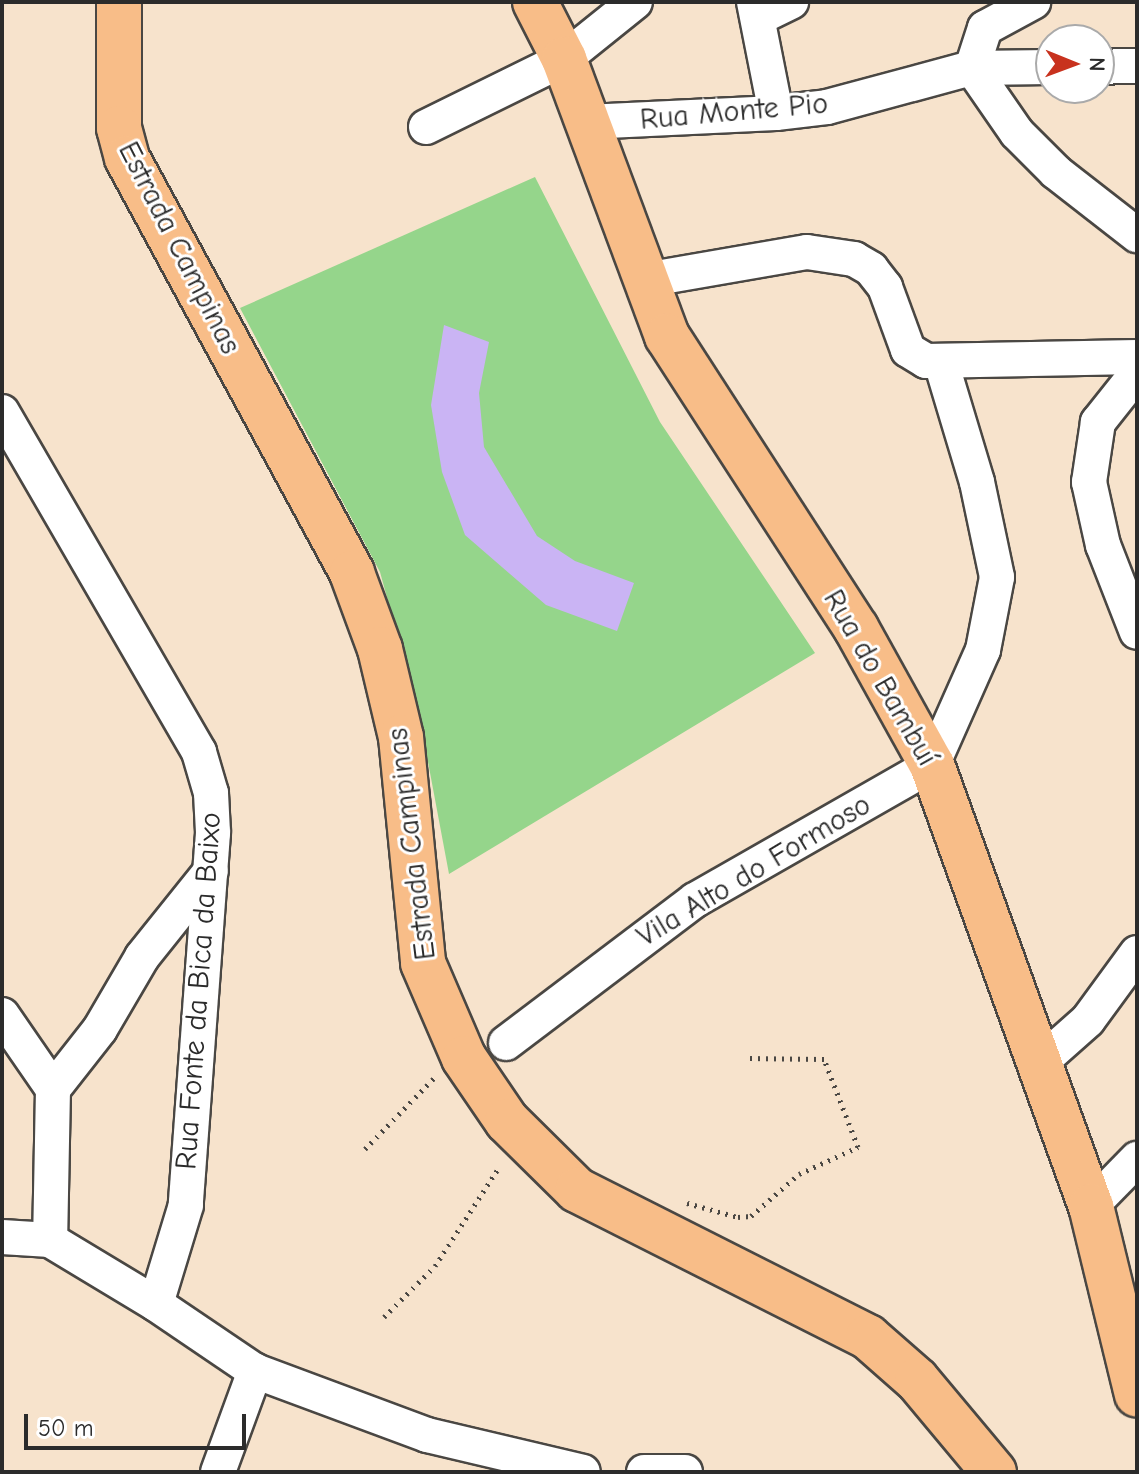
<!DOCTYPE html>
<meta charset="utf-8">
<style>
body{margin:0}
#map{position:relative;width:1139px;height:1474px;overflow:hidden;background:#f7e3cc;font-family:"Comic Neue",sans-serif}
div>[style]{position:absolute}
.green>*{inset:0;background:#95d58b}
.building>*{inset:0;background:#cab4f4}
.path>*{height:5px;margin-top:-2.5px;transform-origin:0;background:repeating-linear-gradient(90deg,#4a4743 0 2px,transparent 0 8px)}
.roads{filter:drop-shadow(2px 0 #4a4743) drop-shadow(-2px 0 #4a4743) drop-shadow(0 2px #4a4743) drop-shadow(0 -2px #4a4743)}
.minor>*{height:34px;margin:-17px;padding:0 17px;transform-origin:17px;border-radius:17px;background:#fff}
.major>*{height:44px;margin:-22px;padding:0 22px;transform-origin:22px;border-radius:22px;background:#f8bd88}
span{translate:-50% -50%;white-space:nowrap;text-align:center;line-height:1.15;-webkit-text-stroke:6px #fff;paint-order:stroke}
.street-label{font-size:30px;color:#2b2b2b}
.frame{position:absolute;inset:0;border:4px solid #2b2b2b;pointer-events:none}
.north{position:absolute;left:1035px;top:24px;width:80px;height:80px;box-sizing:border-box;background:#fff;border:2px solid #aaa;border-radius:50%;rotate:91deg;font-size:22px;font-weight:700;line-height:32px;text-align:center;color:#2b2b2b}
.north::after{content:'';display:block;margin:auto;width:28px;height:36px;background:#c8321e;clip-path:polygon(50% 0,100% 100%,50% 72%,0 100%)}
.scale{position:absolute;left:24px;top:1414px;width:222px;height:36px;box-sizing:border-box;border:4px solid #2b2b2b;border-top:0;padding-left:10px;font-size:24px;line-height:28px;white-space:nowrap;color:#2b2b2b;-webkit-text-stroke:6px #fff;paint-order:stroke}
</style>
<div id="map">
<div class="green">
<div style="clip-path:polygon(535px 177px,660px 422px,815px 653px,449px 874px,419px 714px,380px 572px,240px 308px)"></div>
</div>
<div class="building">
<div style="clip-path:polygon(444px 325px,489px 342px,479px 393px,484px 447px,537px 536px,575px 561px,634px 583px,617px 631px,546px 605px,465px 535px,442px 472px,431px 405px)"></div>
</div>
<div class="path">
<div style="left:365px;top:1149px;width:99px;rotate:-45.8deg"></div>
<div style="left:687px;top:1203px;width:53px;rotate:15.4deg"></div>
<div style="left:738px;top:1217px;width:13px;rotate:-4deg"></div>
<div style="left:751px;top:1216px;width:64px;rotate:-41.2deg"></div>
<div style="left:799px;top:1174px;width:65px;rotate:-24.6deg"></div>
<div style="left:858px;top:1147px;width:94px;rotate:-111.1deg"></div>
<div style="left:824px;top:1059px;width:74px;rotate:-179.2deg"></div>
<div style="left:384px;top:1317px;width:72px;rotate:-45deg"></div>
<div style="left:435px;top:1266px;width:119px;rotate:-57deg"></div>
</div>
<div class="roads">
<div class="minor">
<div style="left:754px;top:2px;width:113px;rotate:78.8deg"></div>
<div style="left:758px;top:18px;width:37px;rotate:-26deg"></div>
<div style="left:1099px;top:67px;width:38px;rotate:-2deg"></div>
<div style="left:972px;top:68px;width:79px;rotate:55.3deg"></div>
<div style="left:1017px;top:133px;width:55px;rotate:45deg"></div>
<div style="left:1056px;top:172px;width:103px;rotate:37.9deg"></div>
<div style="left:972px;top:68px;width:42px;rotate:-72deg"></div>
<div style="left:985px;top:28px;width:55px;rotate:-28.4deg"></div>
<div style="left:586px;top:122px;width:190px;rotate:-2.7deg"></div>
<div style="left:776px;top:113px;width:51px;rotate:-6.7deg"></div>
<div style="left:827px;top:107px;width:150px;rotate:-15.1deg"></div>
<div style="left:972px;top:68px;width:79px;rotate:-0.7deg"></div>
<div style="left:426px;top:127px;width:154px;rotate:-26.2deg"></div>
<div style="left:564px;top:59px;width:91px;rotate:-38.8deg"></div>
<div style="left:645px;top:280px;width:164px;rotate:-9.8deg"></div>
<div style="left:807px;top:252px;width:48px;rotate:8.5deg"></div>
<div style="left:854px;top:259px;width:20px;rotate:30deg"></div>
<div style="left:871px;top:269px;width:23px;rotate:52deg"></div>
<div style="left:885px;top:287px;width:67px;rotate:69.9deg"></div>
<div style="left:908px;top:350px;width:21px;rotate:31deg"></div>
<div style="left:926px;top:361px;width:211px;rotate:-1.1deg"></div>
<div style="left:1137px;top:373px;width:63px;rotate:128.5deg"></div>
<div style="left:1098px;top:422px;width:61px;rotate:98.5deg"></div>
<div style="left:1089px;top:482px;width:65px;rotate:77.5deg"></div>
<div style="left:1103px;top:545px;width:93px;rotate:68.7deg"></div>
<div style="left:2px;top:412px;width:393px;rotate:59.9deg"></div>
<div style="left:199px;top:752px;width:43px;rotate:73.7deg"></div>
<div style="left:211px;top:793px;width:40px;rotate:87.1deg"></div>
<div style="left:213px;top:833px;width:373px;rotate:94.2deg"></div>
<div style="left:186px;top:1205px;width:103px;rotate:106.9deg"></div>
<div style="left:156px;top:1304px;width:124px;rotate:-148.9deg"></div>
<div style="left:50px;top:1240px;width:48px;rotate:-176.4deg"></div>
<div style="left:2px;top:1015px;width:90px;rotate:55.4deg"></div>
<div style="left:53px;top:1089px;width:151px;rotate:91.1deg"></div>
<div style="left:506px;top:1043px;width:237px;rotate:-37.1deg"></div>
<div style="left:695px;top:900px;width:273px;rotate:-29.7deg"></div>
<div style="left:932px;top:765px;width:126px;rotate:-66.1deg"></div>
<div style="left:983px;top:650px;width:74px;rotate:-79.1deg"></div>
<div style="left:997px;top:577px;width:97px;rotate:-101.9deg"></div>
<div style="left:977px;top:482px;width:125px;rotate:-106.7deg"></div>
<div style="left:1043px;top:1060px;width:60px;rotate:-41.6deg"></div>
<div style="left:1088px;top:1020px;width:83px;rotate:-53.8deg"></div>
<div style="left:53px;top:1089px;width:76px;rotate:-51.9deg"></div>
<div style="left:100px;top:1029px;width:83px;rotate:-59.7deg"></div>
<div style="left:142px;top:957px;width:110px;rotate:-51.3deg"></div>
<div style="left:1091px;top:1206px;width:66px;rotate:-45.6deg"></div>
<div style="left:156px;top:1304px;width:120px;rotate:34.1deg"></div>
<div style="left:255px;top:1371px;width:184px;rotate:20.4deg"></div>
<div style="left:427px;top:1435px;width:160px;rotate:13.3deg"></div>
<div style="left:218px;top:1472px;width:108px;rotate:-69.9deg"></div>
<div style="left:644px;top:1472px;width:41px"></div>
</div>
<div class="major">
<div style="left:119px;top:2px;width:126px;rotate:90deg"></div>
<div style="left:119px;top:128px;width:31px;rotate:75deg"></div>
<div style="left:127px;top:158px;width:472px;rotate:61.5deg"></div>
<div style="left:352px;top:573px;width:81px;rotate:69.8deg"></div>
<div style="left:380px;top:649px;width:90px;rotate:76.6deg"></div>
<div style="left:401px;top:737px;width:227px;rotate:84.4deg"></div>
<div style="left:423px;top:963px;width:103px;rotate:66.7deg"></div>
<div style="left:464px;top:1058px;width:76px;rotate:55.7deg"></div>
<div style="left:507px;top:1121px;width:98px;rotate:44.6deg"></div>
<div style="left:577px;top:1190px;width:326px;rotate:26.8deg"></div>
<div style="left:868px;top:1337px;width:65px;rotate:41.3deg"></div>
<div style="left:917px;top:1380px;width:120px;rotate:50.1deg"></div>
<div style="left:535px;top:2px;width:64px;rotate:63deg"></div>
<div style="left:564px;top:59px;width:296px;rotate:69.6deg"></div>
<div style="left:667px;top:336px;width:348px;rotate:57.1deg"></div>
<div style="left:856px;top:628px;width:157px;rotate:61deg"></div>
<div style="left:932px;top:765px;width:469px;rotate:70.2deg"></div>
<div style="left:1091px;top:1206px;width:194px;rotate:76.3deg"></div>
</div>
</div>
<div class="street-label">
<span style="left:734px;top:112px;rotate:-5deg">Rua Monte Pio</span>
<span style="left:179px;top:248px;rotate:63deg">Estrada Campinas</span>
<span style="left:880px;top:678px;rotate:60deg">Rua do Bambuí</span>
<span style="left:412px;top:844px;rotate:-97deg">Estrada Campinas</span>
<span style="left:754px;top:871px;rotate:-31deg">Vila Alto do Formoso</span>
<span style="left:199px;top:991px;rotate:-86deg">Rua Fonte da Bica da Baixo</span>
</div>
<div class="frame"></div>
<div class="north">N</div>
<div class="scale">50 m</div>
</div>
